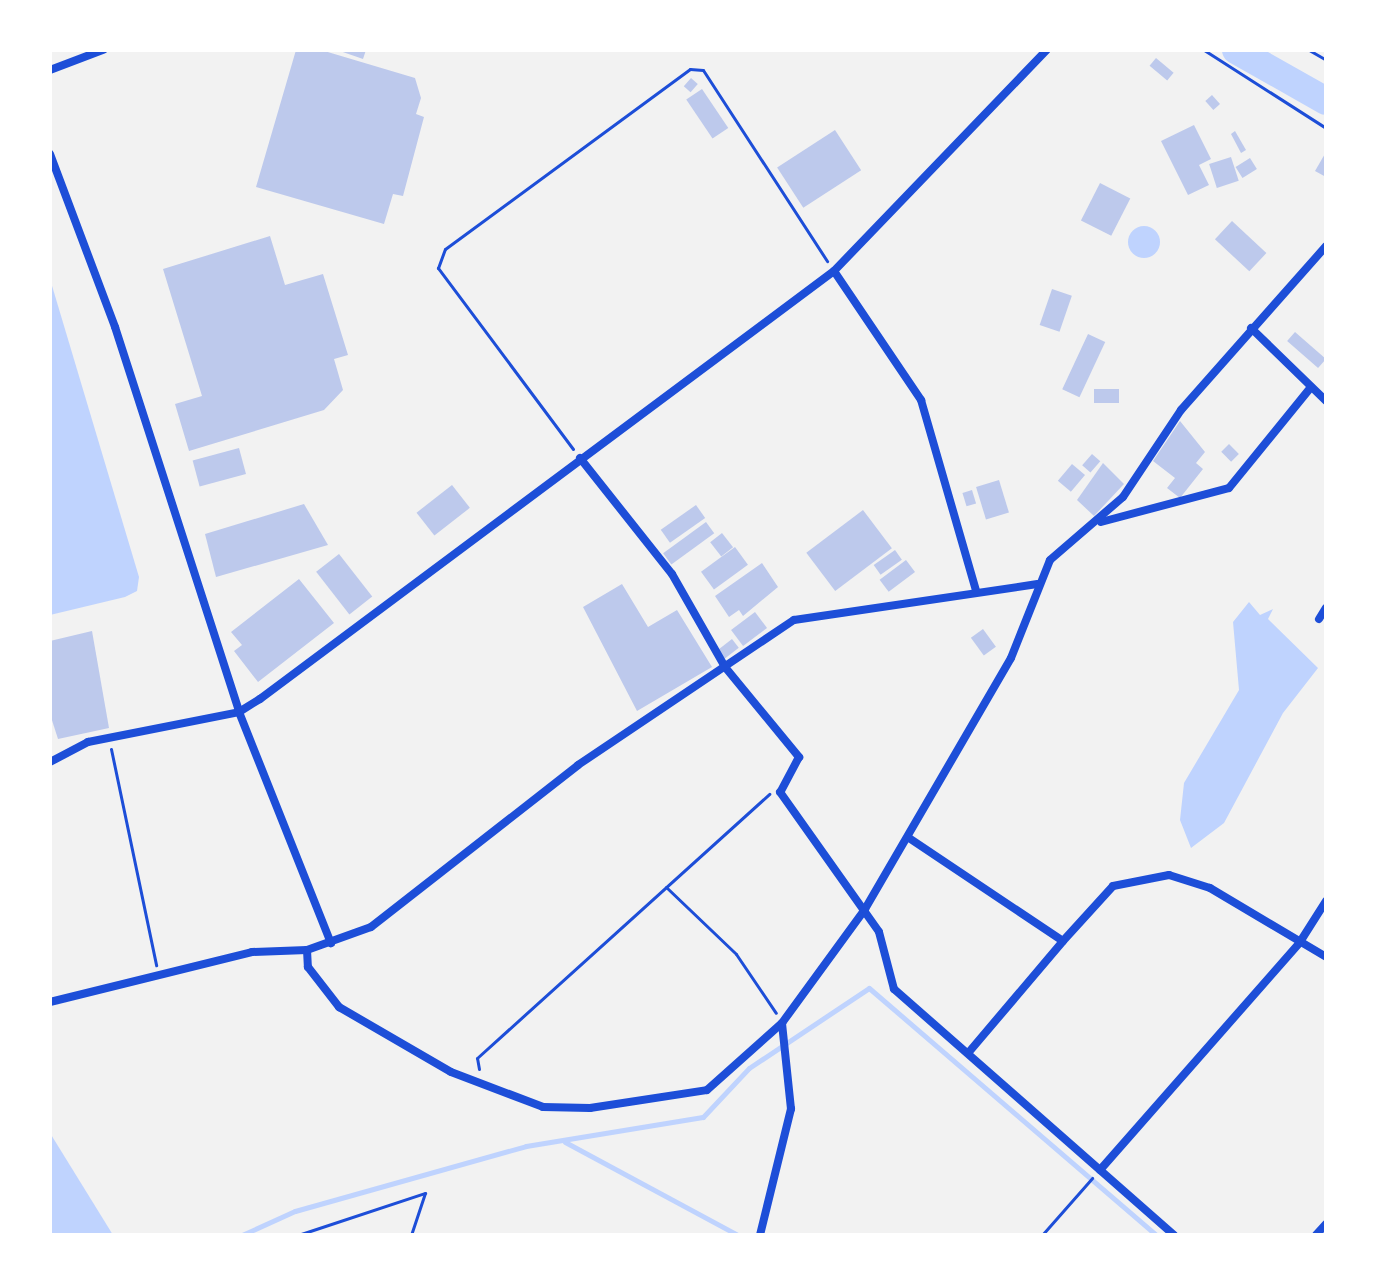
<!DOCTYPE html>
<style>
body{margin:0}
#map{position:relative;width:1376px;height:1285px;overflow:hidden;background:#f2f2f2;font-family:"PT Serif",serif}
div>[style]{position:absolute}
.water>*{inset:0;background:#bfd3fe}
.round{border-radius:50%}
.stream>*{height:5px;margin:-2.5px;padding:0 2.5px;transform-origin:2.5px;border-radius:2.5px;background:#bfd3fe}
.river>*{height:28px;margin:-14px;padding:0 14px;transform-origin:14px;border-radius:14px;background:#bfd3fe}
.building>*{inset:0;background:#bdc9ec;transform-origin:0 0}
.path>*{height:3px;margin:-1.5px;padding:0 1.5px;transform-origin:1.5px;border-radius:1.5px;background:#1d4ed8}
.minor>*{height:8px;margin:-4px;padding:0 4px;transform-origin:4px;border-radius:4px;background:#1d4ed8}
span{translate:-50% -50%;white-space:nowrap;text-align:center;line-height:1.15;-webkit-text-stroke:6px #fff;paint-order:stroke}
.frame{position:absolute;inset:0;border:52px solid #fff;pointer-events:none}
</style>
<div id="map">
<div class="water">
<div class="round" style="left:1128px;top:226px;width:32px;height:32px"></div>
<div style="clip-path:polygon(50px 279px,139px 577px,137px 591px,125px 597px,50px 615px)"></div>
<div style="clip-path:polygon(1249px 602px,1260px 615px,1273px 609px,1268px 619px,1318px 668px,1283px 713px,1224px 823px,1191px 848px,1180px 820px,1184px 783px,1239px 690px,1233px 622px)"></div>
<div style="clip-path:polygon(50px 1133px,113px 1235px,50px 1235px)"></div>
</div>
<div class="stream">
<div style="left:565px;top:1142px;width:196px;rotate:28.3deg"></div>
<div style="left:242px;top:1235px;width:58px;rotate:-24.4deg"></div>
<div style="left:295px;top:1211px;width:240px;rotate:-15.7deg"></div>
<div style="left:526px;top:1146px;width:179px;rotate:-9.3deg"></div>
<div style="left:703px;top:1117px;width:67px;rotate:-46.8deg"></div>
<div style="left:749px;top:1068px;width:144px;rotate:-33.7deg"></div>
<div style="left:869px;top:988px;width:379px;rotate:40.7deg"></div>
</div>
<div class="river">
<div style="left:1236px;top:50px;width:103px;rotate:29.5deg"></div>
</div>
<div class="building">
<div style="clip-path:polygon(296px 50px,321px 50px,415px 78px,421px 98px,416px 114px,424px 117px,403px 196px,393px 194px,384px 224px,256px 187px)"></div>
<div style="clip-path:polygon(337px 50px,366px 50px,363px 59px)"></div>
<div style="left:1156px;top:58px;width:23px;height:10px;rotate:40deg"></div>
<div style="left:691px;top:78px;width:9px;height:11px;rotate:41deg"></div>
<div style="left:702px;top:89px;width:47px;height:19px;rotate:56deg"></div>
<div style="left:1212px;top:95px;width:12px;height:9px;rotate:48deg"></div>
<div style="clip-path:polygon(1194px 125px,1211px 159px,1199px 165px,1209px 185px,1188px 195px,1161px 141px)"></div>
<div style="left:835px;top:130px;width:48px;height:69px;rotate:57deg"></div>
<div style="clip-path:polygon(1235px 131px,1246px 150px,1241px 153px,1231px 134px)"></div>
<div style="clip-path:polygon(1326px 152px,1326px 177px,1315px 171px)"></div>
<div style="left:1231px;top:157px;width:25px;height:23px;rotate:72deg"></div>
<div style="left:1250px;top:158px;width:13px;height:17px;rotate:58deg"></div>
<div style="left:1100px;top:183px;width:34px;height:42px;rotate:27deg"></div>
<div style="left:1232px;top:221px;width:47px;height:25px;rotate:43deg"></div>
<div style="clip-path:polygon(270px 236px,285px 285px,323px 274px,348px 355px,334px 359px,343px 390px,324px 410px,189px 451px,175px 404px,202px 396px,163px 269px)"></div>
<div style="left:1052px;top:289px;width:21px;height:38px;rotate:19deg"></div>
<div style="left:1295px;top:332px;width:41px;height:12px;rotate:41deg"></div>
<div style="left:1088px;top:334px;width:19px;height:61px;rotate:25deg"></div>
<div style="left:1094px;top:389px;width:25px;height:14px"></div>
<div style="clip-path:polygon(1180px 421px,1205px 452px,1196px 463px,1203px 469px,1180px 498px,1167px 488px,1175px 478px,1153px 461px)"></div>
<div style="left:1229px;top:444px;width:14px;height:11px;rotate:45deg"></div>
<div style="left:239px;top:448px;width:27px;height:48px;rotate:75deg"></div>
<div style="left:1092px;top:454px;width:11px;height:15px;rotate:41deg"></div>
<div style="clip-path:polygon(1103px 463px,1124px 484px,1094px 516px,1077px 500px)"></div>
<div style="left:1072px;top:464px;width:17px;height:22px;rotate:40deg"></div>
<div style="left:999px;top:480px;width:34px;height:24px;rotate:73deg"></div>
<div style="left:452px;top:485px;width:29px;height:45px;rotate:52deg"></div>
<div style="left:972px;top:490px;width:14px;height:10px;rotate:73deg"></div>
<div style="clip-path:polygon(304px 504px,328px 545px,216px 577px,205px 534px)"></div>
<div style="left:696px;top:505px;width:16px;height:43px;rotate:55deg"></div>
<div style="left:863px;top:510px;width:48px;height:71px;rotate:53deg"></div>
<div style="left:706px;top:522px;width:14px;height:53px;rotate:54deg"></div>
<div style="left:722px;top:533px;width:18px;height:15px;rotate:52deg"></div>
<div style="left:735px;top:547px;width:22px;height:42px;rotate:54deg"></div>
<div style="left:895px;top:550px;width:12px;height:26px;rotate:55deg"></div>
<div style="left:339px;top:554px;width:54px;height:29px;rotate:52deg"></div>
<div style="left:906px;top:560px;width:15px;height:33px;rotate:53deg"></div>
<div style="clip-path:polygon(762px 563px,778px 587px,743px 616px,739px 610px,729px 617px,715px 596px)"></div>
<div style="clip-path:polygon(299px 579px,334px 623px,258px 682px,234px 651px,242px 645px,231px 632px)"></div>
<div style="clip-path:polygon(622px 584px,648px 627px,677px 610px,712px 667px,637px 711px,583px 607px)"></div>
<div style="left:755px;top:612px;width:20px;height:30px;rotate:53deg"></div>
<div style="left:983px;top:629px;width:22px;height:15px;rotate:54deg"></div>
<div style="clip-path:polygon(92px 631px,109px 728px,58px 739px,50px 714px,50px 641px)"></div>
<div style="left:732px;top:639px;width:11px;height:18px;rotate:52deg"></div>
</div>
<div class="path">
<div style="left:1204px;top:50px;width:145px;rotate:32.6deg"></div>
<div style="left:1309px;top:50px;width:20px;rotate:30deg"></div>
<div style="left:573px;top:449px;width:226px;rotate:-126.7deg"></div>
<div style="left:438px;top:268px;width:20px;rotate:-70deg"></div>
<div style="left:445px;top:249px;width:304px;rotate:-36.3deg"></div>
<div style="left:690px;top:69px;width:13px;rotate:4deg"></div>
<div style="left:703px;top:70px;width:228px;rotate:57deg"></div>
<div style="left:111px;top:749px;width:221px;rotate:78.2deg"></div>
<div style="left:666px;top:887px;width:97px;rotate:43.7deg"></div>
<div style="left:736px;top:954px;width:71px;rotate:55.9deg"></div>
<div style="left:479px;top:1069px;width:11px;rotate:-100deg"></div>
<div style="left:477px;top:1058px;width:394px;rotate:-42.1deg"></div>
<div style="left:298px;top:1235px;width:134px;rotate:-18.3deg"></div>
<div style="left:411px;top:1235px;width:44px;rotate:-71.6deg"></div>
<div style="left:1042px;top:1235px;width:76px;rotate:-48.7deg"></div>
</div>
<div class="minor">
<div style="left:50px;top:70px;width:57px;rotate:-20.7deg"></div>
<div style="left:50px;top:154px;width:185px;rotate:69.4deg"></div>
<div style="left:115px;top:327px;width:404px;rotate:72.1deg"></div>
<div style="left:239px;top:712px;width:249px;rotate:68.3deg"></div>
<div style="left:834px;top:271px;width:156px;rotate:56deg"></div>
<div style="left:921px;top:400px;width:199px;rotate:73.9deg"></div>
<div style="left:1251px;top:328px;width:105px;rotate:44.2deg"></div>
<div style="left:580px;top:458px;width:148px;rotate:51.6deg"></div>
<div style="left:672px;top:574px;width:107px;rotate:60.3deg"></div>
<div style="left:725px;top:667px;width:117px;rotate:50.6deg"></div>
<div style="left:799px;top:757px;width:40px;rotate:118deg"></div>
<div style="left:780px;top:792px;width:171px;rotate:54.7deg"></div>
<div style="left:879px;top:932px;width:59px;rotate:75.3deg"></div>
<div style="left:894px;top:989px;width:373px;rotate:41.3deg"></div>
<div style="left:1101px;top:522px;width:132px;rotate:-14.9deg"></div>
<div style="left:1229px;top:488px;width:130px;rotate:-50.9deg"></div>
<div style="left:1319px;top:619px;width:13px;rotate:-58deg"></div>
<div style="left:50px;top:762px;width:43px;rotate:-27.8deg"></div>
<div style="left:88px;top:742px;width:154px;rotate:-11.2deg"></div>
<div style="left:239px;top:712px;width:25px;rotate:-32deg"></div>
<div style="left:260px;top:699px;width:716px;rotate:-36.71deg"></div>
<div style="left:834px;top:271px;width:307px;rotate:-46.1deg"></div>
<div style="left:909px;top:838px;width:185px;rotate:33.8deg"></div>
<div style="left:1063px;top:941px;width:74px;rotate:-47.7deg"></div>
<div style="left:1113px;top:886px;width:57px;rotate:-11.1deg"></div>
<div style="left:1169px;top:875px;width:43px;rotate:17.6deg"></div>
<div style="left:1210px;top:888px;width:135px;rotate:30.7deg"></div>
<div style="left:307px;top:950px;width:17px;rotate:87deg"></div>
<div style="left:308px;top:967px;width:51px;rotate:52.2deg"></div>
<div style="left:339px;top:1007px;width:129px;rotate:30.1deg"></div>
<div style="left:451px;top:1072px;width:98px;rotate:20.8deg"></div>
<div style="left:543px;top:1107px;width:47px;rotate:1.2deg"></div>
<div style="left:590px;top:1108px;width:118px;rotate:-8.7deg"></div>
<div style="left:707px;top:1090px;width:101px;rotate:-41.8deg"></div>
<div style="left:782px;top:1023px;width:141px;rotate:-53.9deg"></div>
<div style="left:865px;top:909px;width:290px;rotate:-59.8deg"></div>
<div style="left:1011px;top:658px;width:105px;rotate:-68.3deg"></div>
<div style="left:1050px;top:560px;width:96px;rotate:-40.8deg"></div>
<div style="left:1123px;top:497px;width:105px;rotate:-56.3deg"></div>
<div style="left:1181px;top:410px;width:219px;rotate:-48.5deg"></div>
<div style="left:50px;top:1002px;width:208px;rotate:-13.9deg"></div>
<div style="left:252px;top:952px;width:55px;rotate:-2.1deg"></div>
<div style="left:307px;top:950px;width:68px;rotate:-19.8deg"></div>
<div style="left:371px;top:927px;width:263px;rotate:-38deg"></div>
<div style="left:578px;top:765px;width:260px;rotate:-33.9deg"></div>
<div style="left:794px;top:620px;width:246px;rotate:-8.4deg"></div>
<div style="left:969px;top:1052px;width:145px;rotate:-49.7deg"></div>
<div style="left:1100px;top:1170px;width:303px;rotate:-48.7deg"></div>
<div style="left:1300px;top:942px;width:49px;rotate:-57.6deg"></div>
<div style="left:760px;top:1235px;width:130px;rotate:-76.2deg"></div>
<div style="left:791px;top:1109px;width:86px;rotate:-96deg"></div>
<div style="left:1316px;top:1235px;width:15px;rotate:-48deg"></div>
</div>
<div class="frame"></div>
</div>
